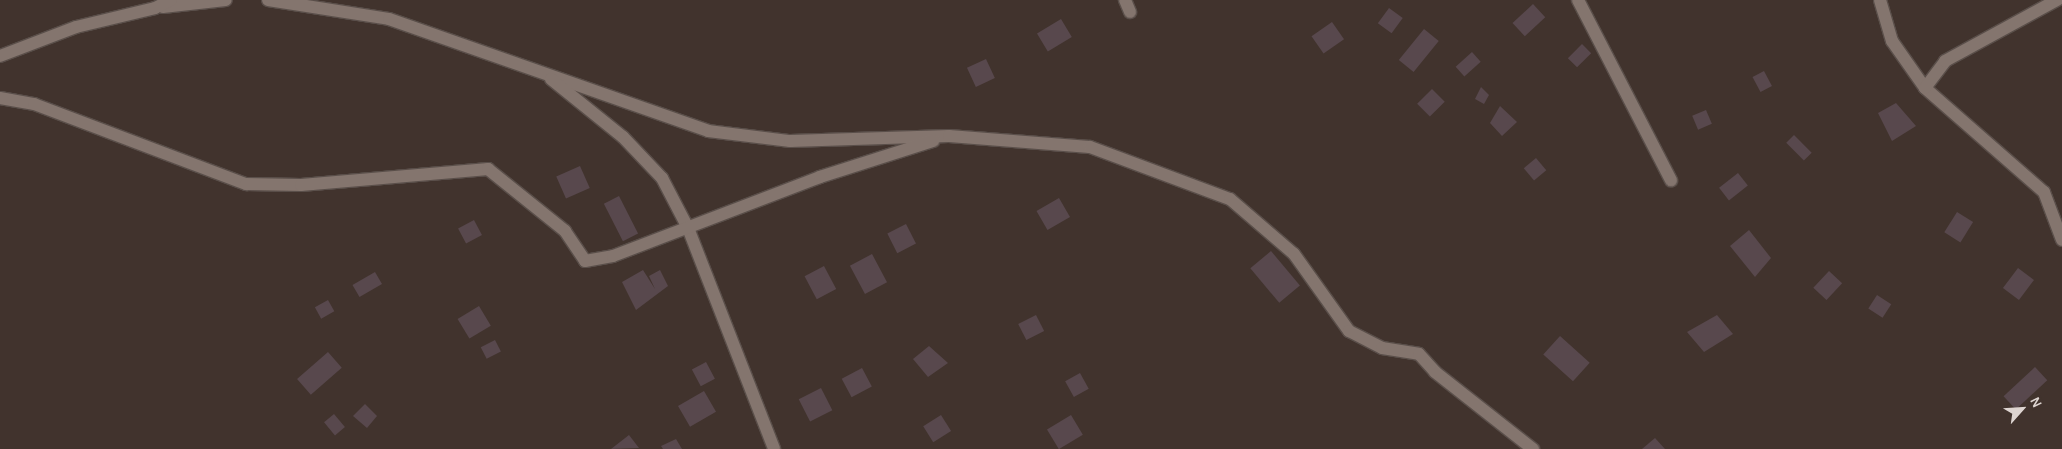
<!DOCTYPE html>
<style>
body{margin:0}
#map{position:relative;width:2062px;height:449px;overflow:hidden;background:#41332d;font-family:Karla,sans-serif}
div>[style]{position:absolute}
.building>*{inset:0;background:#58484d;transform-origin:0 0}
.roads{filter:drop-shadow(1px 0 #5a4f4a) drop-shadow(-1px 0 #5a4f4a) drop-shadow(0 1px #5a4f4a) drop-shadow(0 -1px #5a4f4a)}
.minor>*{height:12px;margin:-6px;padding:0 6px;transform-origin:6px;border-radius:6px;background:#84756e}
span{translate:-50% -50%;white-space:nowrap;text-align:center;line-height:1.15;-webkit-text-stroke:5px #41332d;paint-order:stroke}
.north{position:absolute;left:1997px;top:384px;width:50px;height:50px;-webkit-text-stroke:4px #41332d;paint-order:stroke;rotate:64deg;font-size:14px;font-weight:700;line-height:20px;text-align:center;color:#ded5d1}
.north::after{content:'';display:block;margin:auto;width:18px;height:22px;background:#ded5d1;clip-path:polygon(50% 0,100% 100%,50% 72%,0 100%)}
</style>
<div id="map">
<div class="building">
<div style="left:1533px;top:4px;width:18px;height:28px;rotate:47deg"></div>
<div style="left:1389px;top:8px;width:17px;height:19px;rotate:36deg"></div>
<div style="left:1061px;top:19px;width:21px;height:28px;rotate:59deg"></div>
<div style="left:1332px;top:22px;width:21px;height:25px;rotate:55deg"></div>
<div style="left:1424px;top:29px;width:19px;height:40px;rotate:39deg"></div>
<div style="left:1582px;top:44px;width:13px;height:20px;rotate:45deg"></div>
<div style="left:1472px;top:52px;width:13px;height:22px;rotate:48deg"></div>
<div style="left:986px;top:59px;width:21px;height:21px;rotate:65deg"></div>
<div style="left:1764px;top:71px;width:17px;height:13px;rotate:62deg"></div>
<div style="clip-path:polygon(1481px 87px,1489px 95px,1484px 104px,1475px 99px)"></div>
<div style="left:1432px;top:89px;width:18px;height:21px;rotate:45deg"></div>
<div style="clip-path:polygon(1896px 103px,1916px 126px,1892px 141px,1878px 113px)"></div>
<div style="clip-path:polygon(1500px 106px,1517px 122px,1502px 136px,1490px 123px)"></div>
<div style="left:1706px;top:110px;width:15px;height:15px;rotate:67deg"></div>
<div style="left:1794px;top:135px;width:25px;height:11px;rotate:45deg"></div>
<div style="left:1536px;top:158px;width:16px;height:16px;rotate:50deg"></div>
<div style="left:580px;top:166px;width:24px;height:26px;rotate:66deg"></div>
<div style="left:1738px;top:173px;width:16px;height:24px;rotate:52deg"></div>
<div style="left:619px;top:196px;width:42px;height:17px;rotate:63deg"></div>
<div style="left:1059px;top:198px;width:22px;height:26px;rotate:60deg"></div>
<div style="left:1957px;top:212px;width:19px;height:24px;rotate:32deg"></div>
<div style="left:474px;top:220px;width:17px;height:18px;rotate:62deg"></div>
<div style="left:906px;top:224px;width:22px;height:21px;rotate:63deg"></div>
<div style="clip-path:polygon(1749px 230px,1771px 258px,1755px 277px,1730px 246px)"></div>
<div style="left:1271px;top:251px;width:45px;height:27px;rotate:50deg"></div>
<div style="left:872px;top:254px;width:32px;height:25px;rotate:62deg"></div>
<div style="left:824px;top:266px;width:26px;height:22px;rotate:62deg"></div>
<div style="left:2018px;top:268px;width:20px;height:25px;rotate:37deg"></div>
<div style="clip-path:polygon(643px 270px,655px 289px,649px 276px,660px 270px,668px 286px,636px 310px,622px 282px)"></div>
<div style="left:1829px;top:271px;width:18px;height:23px;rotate:43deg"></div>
<div style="left:375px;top:272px;width:14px;height:26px;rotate:60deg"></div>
<div style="left:1877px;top:295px;width:17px;height:16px;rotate:33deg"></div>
<div style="left:328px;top:300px;width:13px;height:15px;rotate:61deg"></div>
<div style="left:479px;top:306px;width:23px;height:25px;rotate:59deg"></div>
<div style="left:1036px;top:315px;width:18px;height:20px;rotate:63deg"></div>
<div style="clip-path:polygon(1717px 315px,1733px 334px,1704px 352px,1687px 332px)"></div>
<div style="left:1560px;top:336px;width:40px;height:25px;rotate:42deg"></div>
<div style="left:495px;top:340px;width:13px;height:16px;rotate:63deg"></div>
<div style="clip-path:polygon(929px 346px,948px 363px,928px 377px,913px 359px)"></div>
<div style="left:328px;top:352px;width:21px;height:41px;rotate:49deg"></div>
<div style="left:706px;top:362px;width:19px;height:16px;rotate:62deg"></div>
<div style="left:2035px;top:367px;width:18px;height:43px;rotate:47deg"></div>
<div style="left:862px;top:368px;width:21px;height:23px;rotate:62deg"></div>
<div style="left:1080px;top:373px;width:18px;height:17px;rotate:61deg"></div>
<div style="left:821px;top:388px;width:25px;height:25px;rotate:63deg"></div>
<div style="left:704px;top:391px;width:24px;height:30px;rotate:60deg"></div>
<div style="clip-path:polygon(365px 404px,377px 416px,367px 428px,353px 416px)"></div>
<div style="left:334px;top:414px;width:17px;height:13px;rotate:50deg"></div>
<div style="left:941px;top:415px;width:19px;height:21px;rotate:58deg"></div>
<div style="left:1071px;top:415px;width:23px;height:28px;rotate:59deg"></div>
<div style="clip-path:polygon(629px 435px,639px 448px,611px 449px)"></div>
<div style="clip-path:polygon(1655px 438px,1665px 449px,1642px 449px)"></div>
<div style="clip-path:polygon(676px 439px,682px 449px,663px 449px,661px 446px)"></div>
</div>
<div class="roads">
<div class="minor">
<div style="left:268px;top:0;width:122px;rotate:8.9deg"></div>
<div style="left:389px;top:19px;width:338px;rotate:19.3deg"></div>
<div style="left:708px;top:131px;width:83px;rotate:7deg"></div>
<div style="left:790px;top:141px;width:159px;rotate:-1.8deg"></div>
<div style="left:949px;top:136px;width:141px;rotate:4.5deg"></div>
<div style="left:1090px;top:147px;width:149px;rotate:20.4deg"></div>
<div style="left:1230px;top:199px;width:84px;rotate:40.7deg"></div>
<div style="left:1294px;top:254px;width:95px;rotate:54.5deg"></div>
<div style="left:1349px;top:331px;width:37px;rotate:27deg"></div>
<div style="left:1382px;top:348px;width:37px;rotate:9deg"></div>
<div style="left:1419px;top:354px;width:24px;rotate:48deg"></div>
<div style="left:1435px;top:372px;width:125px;rotate:38.2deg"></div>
<div style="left:1125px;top:0;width:13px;rotate:67deg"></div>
<div style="left:1578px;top:0;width:203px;rotate:62.7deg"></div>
<div style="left:1880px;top:0;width:43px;rotate:73.7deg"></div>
<div style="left:1892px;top:41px;width:57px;rotate:54.9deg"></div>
<div style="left:1925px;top:88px;width:158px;rotate:41.2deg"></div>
<div style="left:2044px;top:192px;width:51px;rotate:69.4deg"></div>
<div style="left:163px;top:7px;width:63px;rotate:-6.3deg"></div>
<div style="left:0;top:56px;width:81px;rotate:-20.9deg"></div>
<div style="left:76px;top:27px;width:81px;rotate:-13.5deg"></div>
<div style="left:155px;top:8px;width:18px;rotate:-27deg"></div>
<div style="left:551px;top:79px;width:92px;rotate:38.9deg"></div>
<div style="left:623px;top:137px;width:57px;rotate:46.4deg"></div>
<div style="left:662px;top:178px;width:56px;rotate:62.5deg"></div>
<div style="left:688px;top:228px;width:237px;rotate:68.7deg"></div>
<div style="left:1925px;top:88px;width:34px;rotate:-53deg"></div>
<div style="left:1945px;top:61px;width:128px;rotate:-28.6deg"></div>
<div style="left:0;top:98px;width:35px;rotate:10deg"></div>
<div style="left:34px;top:104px;width:227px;rotate:20.7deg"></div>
<div style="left:246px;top:184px;width:55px;rotate:1deg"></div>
<div style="left:301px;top:185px;width:188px;rotate:-4.9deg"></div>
<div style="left:488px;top:169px;width:99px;rotate:38.8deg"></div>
<div style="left:565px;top:231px;width:36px;rotate:56deg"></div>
<div style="left:585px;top:261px;width:28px;rotate:-10deg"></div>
<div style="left:613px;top:256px;width:222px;rotate:-20.9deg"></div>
<div style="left:820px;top:177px;width:119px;rotate:-17.7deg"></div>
</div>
</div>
<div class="north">N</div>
</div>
